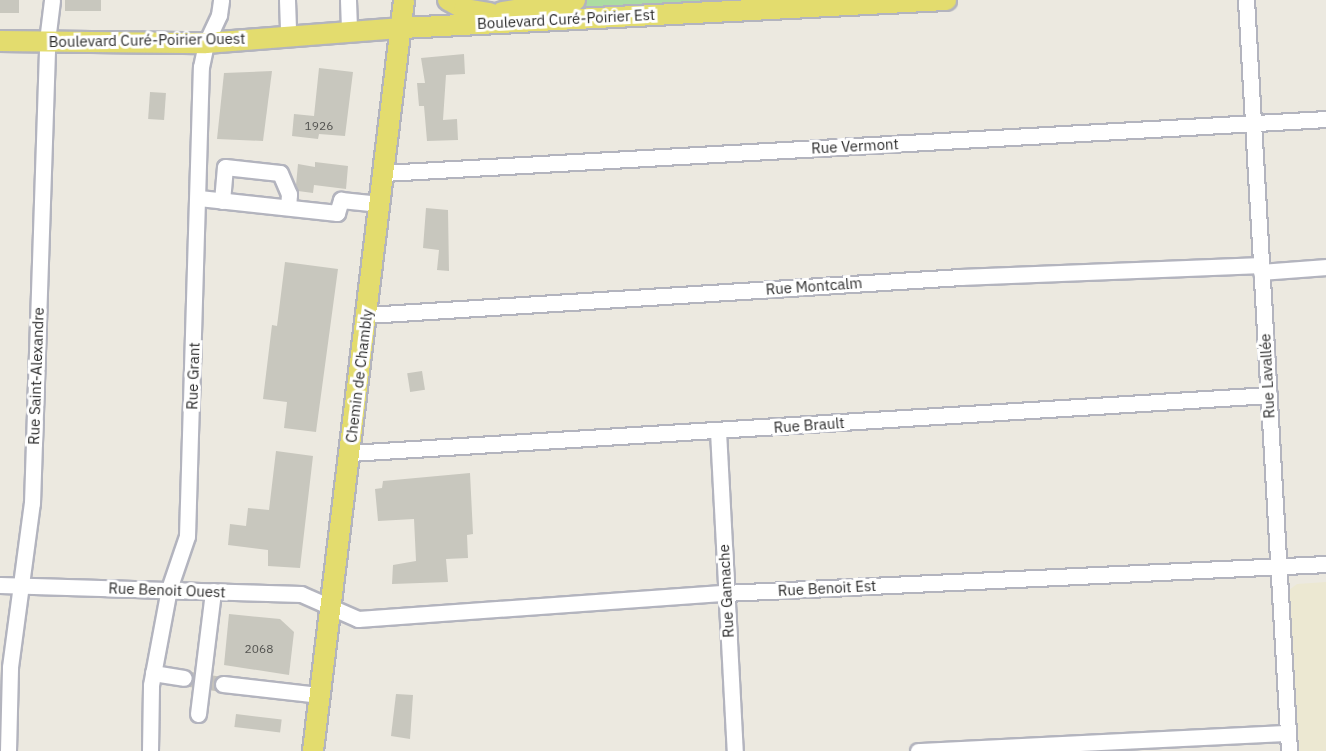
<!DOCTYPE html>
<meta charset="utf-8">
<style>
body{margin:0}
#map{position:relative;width:1326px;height:751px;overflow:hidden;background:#ece9e0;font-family:"IBM Plex Sans",sans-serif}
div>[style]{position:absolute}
.education>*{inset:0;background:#ece8d2}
.green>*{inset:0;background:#acdda2}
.building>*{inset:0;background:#c8c7be;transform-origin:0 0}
.minor-tunnel>*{height:15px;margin-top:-7.5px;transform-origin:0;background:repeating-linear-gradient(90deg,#c6c3bc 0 15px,transparent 0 23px)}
.roads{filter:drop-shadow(2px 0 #b3b4be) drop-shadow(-2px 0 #b3b4be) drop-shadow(0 2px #b3b4be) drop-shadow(0 -2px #b3b4be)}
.minor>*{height:15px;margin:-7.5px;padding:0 7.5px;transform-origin:7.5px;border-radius:7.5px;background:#fff}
.major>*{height:20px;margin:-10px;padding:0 10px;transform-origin:10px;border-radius:10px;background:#e3dc6e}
span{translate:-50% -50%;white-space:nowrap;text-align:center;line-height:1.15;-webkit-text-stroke:6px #fff;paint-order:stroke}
.number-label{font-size:12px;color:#535350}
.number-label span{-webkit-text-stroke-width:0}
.street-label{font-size:15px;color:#2c2c2c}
</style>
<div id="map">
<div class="education">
<div style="clip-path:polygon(1326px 582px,1326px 751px,1299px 751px,1289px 590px,1297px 584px)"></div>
</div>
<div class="green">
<div style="clip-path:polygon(575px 0,946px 0,491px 23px)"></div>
</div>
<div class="building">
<div style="left:0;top:0;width:19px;height:13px"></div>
<div style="left:65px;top:0;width:36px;height:11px"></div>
<div style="clip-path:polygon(464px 54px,465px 74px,446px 75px,443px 120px,457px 119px,458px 140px,427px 141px,424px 106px,419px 106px,417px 83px,425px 83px,421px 58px)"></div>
<div style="clip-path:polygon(319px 68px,353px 72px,345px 136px,319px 134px,318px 139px,292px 136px,294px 114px,314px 116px)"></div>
<div style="clip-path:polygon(272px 71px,263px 141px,217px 139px,224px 73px)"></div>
<div style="left:150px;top:92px;width:16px;height:27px;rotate:4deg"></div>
<div style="clip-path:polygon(315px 162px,348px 166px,346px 189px,314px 185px,313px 193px,298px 191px,296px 185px,298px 164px,315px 167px)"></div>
<div style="clip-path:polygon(426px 208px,448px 210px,449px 271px,437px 270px,439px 250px,423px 248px)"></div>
<div style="clip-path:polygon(285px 262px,338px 269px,316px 432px,284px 428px,287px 402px,263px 399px,272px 325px,277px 326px)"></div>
<div style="left:422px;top:371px;width:19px;height:15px;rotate:81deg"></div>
<div style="clip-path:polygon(276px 451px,313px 456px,300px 568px,268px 566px,268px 550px,228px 545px,230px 524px,246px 526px,248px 508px,269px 510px)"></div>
<div style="clip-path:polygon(470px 473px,473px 534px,467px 535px,468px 558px,446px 559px,448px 582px,392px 584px,393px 565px,416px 561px,414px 519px,378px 521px,375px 489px,382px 488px,383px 481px)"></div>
<div style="clip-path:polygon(229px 614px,280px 619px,294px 632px,289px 675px,224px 665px)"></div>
<div style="clip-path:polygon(396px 694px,413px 695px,410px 739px,391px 736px)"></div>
<div style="left:236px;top:714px;width:46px;height:13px;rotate:7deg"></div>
</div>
<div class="minor-tunnel">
<div style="left:184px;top:678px;width:39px;rotate:9deg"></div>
</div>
<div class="roads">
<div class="minor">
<div style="left:287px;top:0;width:36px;rotate:88deg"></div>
<div style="left:348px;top:0;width:32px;rotate:88deg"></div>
<div style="left:1246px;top:0;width:752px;rotate:86.72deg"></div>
<div style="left:384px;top:173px;width:944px;rotate:-3.28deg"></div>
<div style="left:199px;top:198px;width:139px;rotate:6.2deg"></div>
<div style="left:337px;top:213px;width:14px;rotate:-73deg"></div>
<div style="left:341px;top:200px;width:39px;rotate:6deg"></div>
<div style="left:222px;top:201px;width:34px;rotate:-85deg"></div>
<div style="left:225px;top:167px;width:55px;rotate:6.2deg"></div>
<div style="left:280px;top:173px;width:23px;rotate:67deg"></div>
<div style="left:289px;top:194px;width:13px;rotate:94deg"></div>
<div style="left:1261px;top:272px;width:65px;rotate:-4.4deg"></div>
<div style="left:367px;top:315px;width:595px;rotate:-3.66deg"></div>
<div style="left:961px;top:277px;width:300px;rotate:-2.3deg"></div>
<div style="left:718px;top:431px;width:320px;rotate:87deg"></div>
<div style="left:350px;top:453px;width:921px;rotate:-3.61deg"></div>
<div style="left:0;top:585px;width:301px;rotate:1.7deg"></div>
<div style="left:301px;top:594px;width:62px;rotate:23.7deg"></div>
<div style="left:358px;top:619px;width:368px;rotate:-4.1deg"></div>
<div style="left:725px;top:593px;width:602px;rotate:-2.76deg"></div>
<div style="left:153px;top:673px;width:31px;rotate:9deg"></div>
<div style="left:223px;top:684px;width:98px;rotate:6.5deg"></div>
<div style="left:198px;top:714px;width:124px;rotate:-83deg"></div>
<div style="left:8px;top:751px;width:84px;rotate:-88.6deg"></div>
<div style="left:10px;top:667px;width:165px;rotate:-82.4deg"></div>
<div style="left:32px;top:503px;width:462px;rotate:-88.1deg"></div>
<div style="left:47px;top:41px;width:41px;rotate:-83deg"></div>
<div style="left:150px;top:751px;width:66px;rotate:-89.1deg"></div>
<div style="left:151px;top:685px;width:98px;rotate:-79.4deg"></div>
<div style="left:169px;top:589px;width:56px;rotate:-71.2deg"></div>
<div style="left:187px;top:536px;width:469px;rotate:-88.3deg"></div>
<div style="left:201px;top:67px;width:25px;rotate:-78deg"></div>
<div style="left:206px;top:43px;width:31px;rotate:-65deg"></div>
<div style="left:219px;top:15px;width:15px;rotate:-82deg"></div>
<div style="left:918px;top:751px;width:370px;rotate:-2.8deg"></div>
</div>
<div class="major">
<div style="left:448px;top:0;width:18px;rotate:29deg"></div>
<div style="left:464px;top:9px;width:26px;rotate:9deg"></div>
<div style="left:502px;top:12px;width:74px;rotate:-9.3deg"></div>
<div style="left:0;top:41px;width:206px;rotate:0.6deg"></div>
<div style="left:206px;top:43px;width:197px;rotate:-4.4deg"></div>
<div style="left:402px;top:28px;width:545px;rotate:-2.95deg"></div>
<div style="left:313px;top:751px;width:756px;rotate:-83.09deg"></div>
</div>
</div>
<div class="number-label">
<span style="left:319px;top:126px">1926</span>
<span style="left:259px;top:649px">2068</span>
</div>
<div class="street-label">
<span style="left:566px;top:19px;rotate:-3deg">Boulevard Curé-Poirier Est</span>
<span style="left:147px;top:40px;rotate:-1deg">Boulevard Curé-Poirier Ouest</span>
<span style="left:855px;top:146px;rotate:-3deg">Rue Vermont</span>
<span style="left:814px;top:286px;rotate:-4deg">Rue Montcalm</span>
<span style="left:36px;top:376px;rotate:-88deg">Rue Saint-Alexandre</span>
<span style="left:193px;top:376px;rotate:-88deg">Rue Grant</span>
<span style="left:359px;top:376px;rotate:-83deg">Chemin de Chambly</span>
<span style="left:1267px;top:376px;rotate:-93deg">Rue Lavallée</span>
<span style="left:809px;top:425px;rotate:-4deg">Rue Brault</span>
<span style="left:827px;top:588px;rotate:-3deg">Rue Benoit Est</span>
<span style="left:167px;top:590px;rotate:2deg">Rue Benoit Ouest</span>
<span style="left:726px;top:591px;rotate:-93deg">Rue Gamache</span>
</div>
</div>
